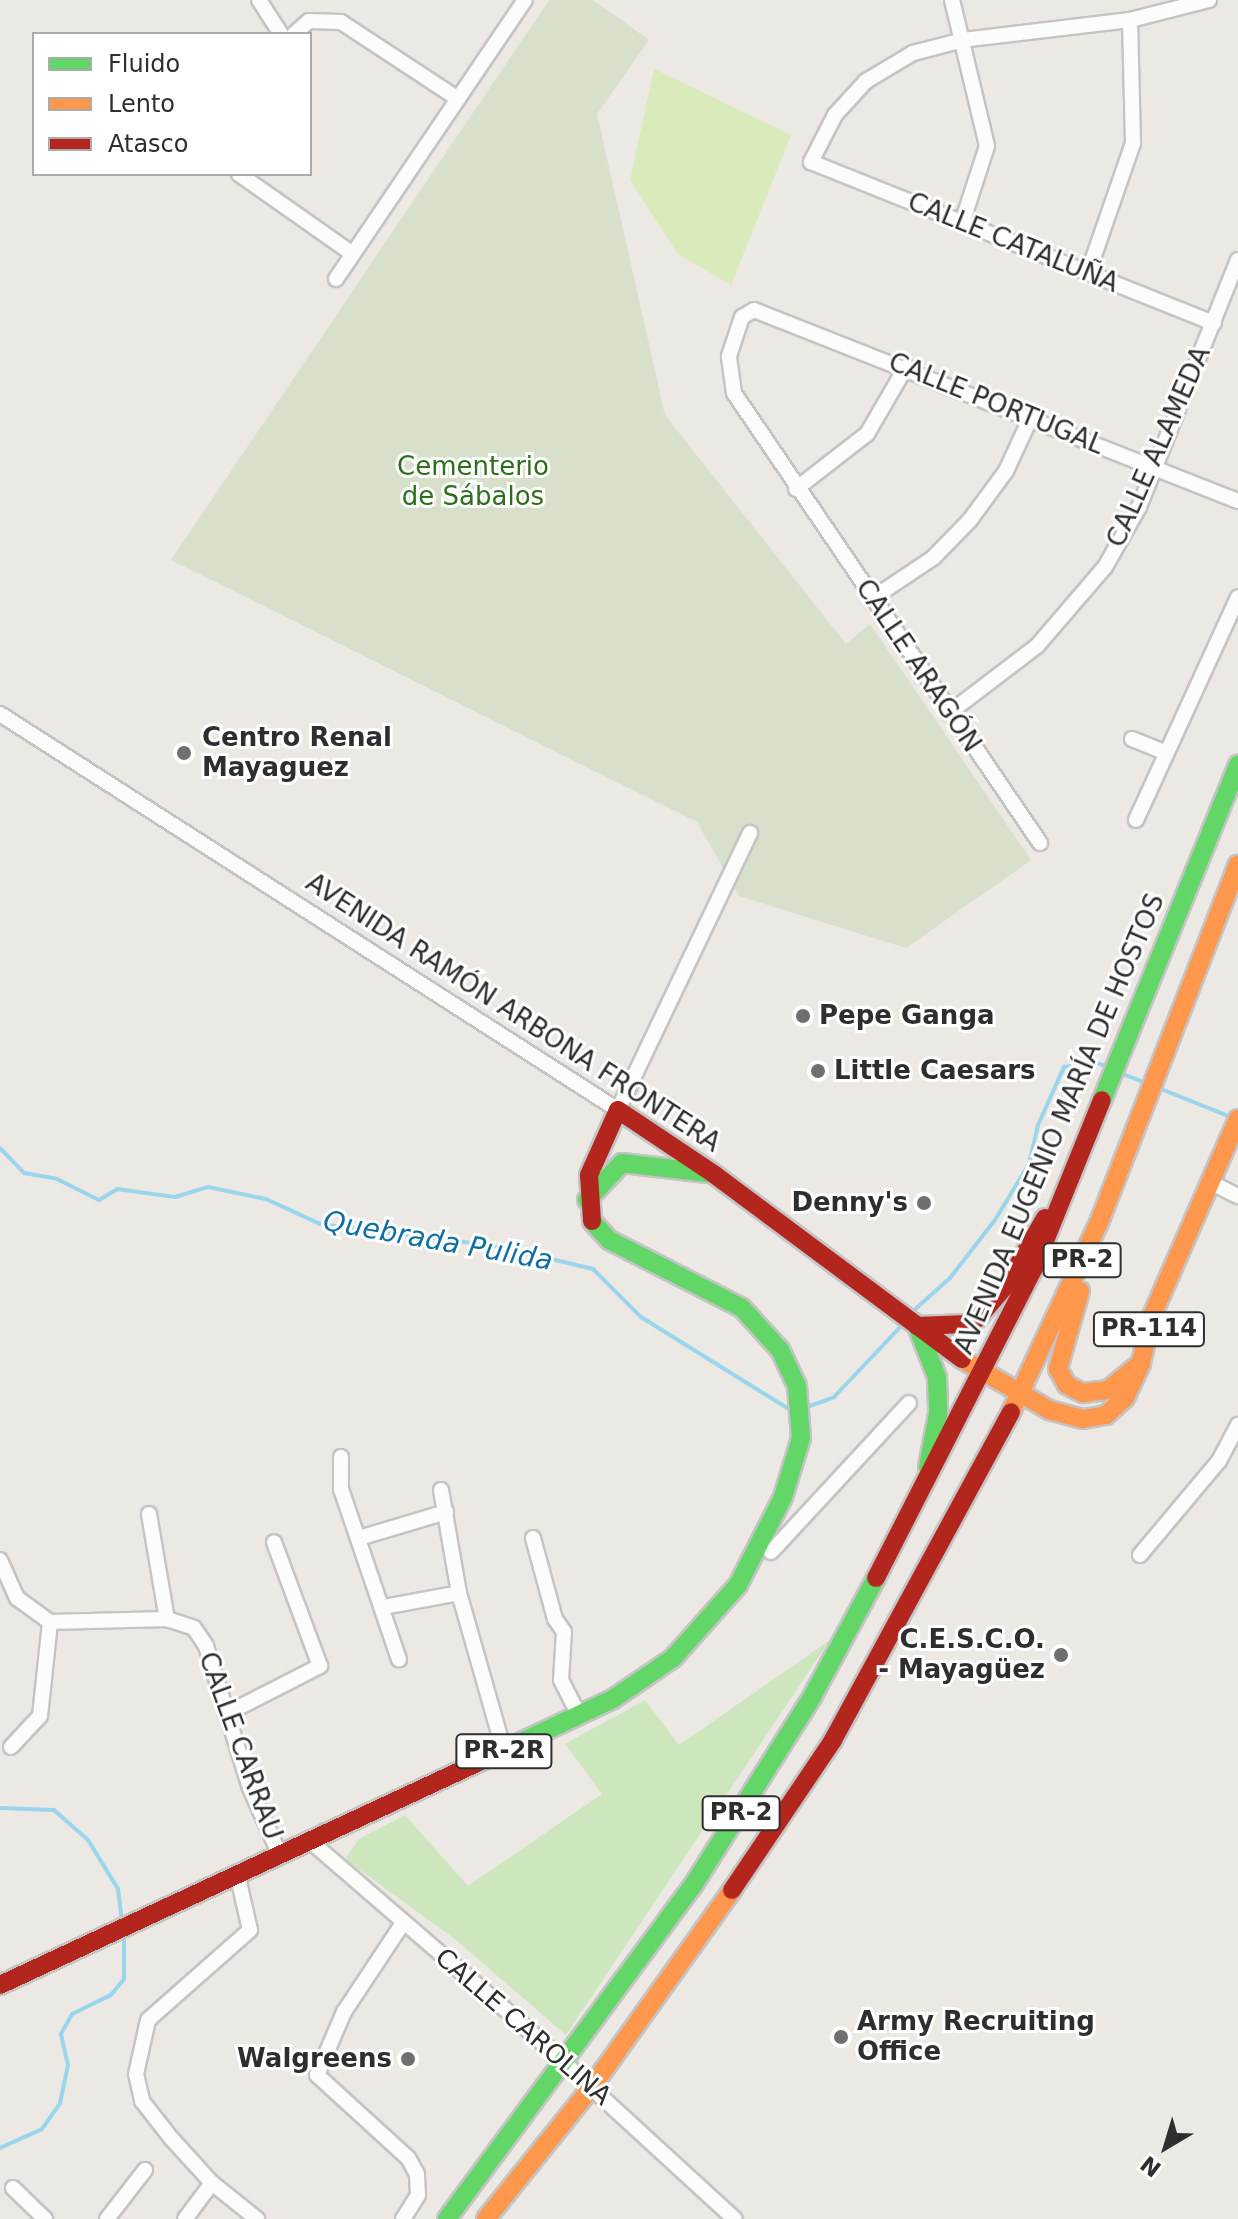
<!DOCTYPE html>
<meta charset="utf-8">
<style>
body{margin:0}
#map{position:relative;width:1238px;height:2219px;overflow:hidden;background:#ece8e4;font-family:"DejaVu Sans",sans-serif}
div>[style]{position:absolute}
.green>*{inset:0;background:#cee6be}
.cemetery>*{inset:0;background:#d8e0cc}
.pitch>*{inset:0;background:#d9eabb}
.stream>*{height:4px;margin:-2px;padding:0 2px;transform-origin:2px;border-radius:2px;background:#99d6ec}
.roads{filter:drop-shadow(2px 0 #c5c4c5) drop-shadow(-2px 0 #c5c4c5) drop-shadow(0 2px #c5c4c5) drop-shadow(0 -2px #c5c4c5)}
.street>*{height:14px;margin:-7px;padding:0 7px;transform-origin:7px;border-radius:7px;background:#fcfcfb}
.fast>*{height:18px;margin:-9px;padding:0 9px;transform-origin:9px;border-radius:9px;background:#63d668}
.slow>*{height:18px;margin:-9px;padding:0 9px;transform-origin:9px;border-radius:9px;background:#ff974d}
.jam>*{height:18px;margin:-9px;padding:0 9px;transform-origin:9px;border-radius:9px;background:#b3261e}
.dots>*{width:22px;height:22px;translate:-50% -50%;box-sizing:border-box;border:4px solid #fff;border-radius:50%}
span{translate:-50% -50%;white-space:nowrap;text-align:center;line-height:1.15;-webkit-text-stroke:6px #fff;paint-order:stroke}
.shield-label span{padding:2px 6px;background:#fff;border:2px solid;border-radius:6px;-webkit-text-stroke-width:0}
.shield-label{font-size:24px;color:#2e2e2e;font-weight:700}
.street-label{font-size:26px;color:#2e2e2e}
.park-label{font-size:26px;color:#2c6e1b}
.poi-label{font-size:26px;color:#2e2e2e;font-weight:700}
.left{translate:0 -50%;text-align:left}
.right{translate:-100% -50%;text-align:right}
.water-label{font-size:28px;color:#0d6fa3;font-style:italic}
.legend{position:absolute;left:32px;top:32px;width:280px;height:144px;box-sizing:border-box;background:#fff;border:2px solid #ababab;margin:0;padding:10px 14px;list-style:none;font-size:24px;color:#2e2e2e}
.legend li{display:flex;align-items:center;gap:16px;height:40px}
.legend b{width:40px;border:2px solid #ababab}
.north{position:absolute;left:1126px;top:2107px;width:80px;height:80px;-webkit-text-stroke:6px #fff;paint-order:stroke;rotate:218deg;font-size:22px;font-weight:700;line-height:32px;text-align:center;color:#2e2e2e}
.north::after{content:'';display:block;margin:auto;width:28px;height:36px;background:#2e2e2e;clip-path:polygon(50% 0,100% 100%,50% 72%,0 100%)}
</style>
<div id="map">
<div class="green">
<div style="clip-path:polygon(830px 1640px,566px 2035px,456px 1940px,345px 1859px,359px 1839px,405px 1815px,468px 1886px,602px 1794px,565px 1744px,645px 1700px,679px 1745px)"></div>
</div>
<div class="cemetery">
<div style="clip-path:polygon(549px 0,593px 0,649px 40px,597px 114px,665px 415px,846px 644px,870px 624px,1031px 860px,906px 948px,739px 896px,697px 822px,171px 560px)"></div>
</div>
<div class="pitch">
<div style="clip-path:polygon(654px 69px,791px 135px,731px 285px,678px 254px,630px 180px)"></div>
</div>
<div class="stream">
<div style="left:1120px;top:1073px;width:28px;rotate:21deg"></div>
<div style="left:1161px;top:1089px;width:75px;rotate:21.8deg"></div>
<div style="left:0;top:1148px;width:35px;rotate:46deg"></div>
<div style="left:24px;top:1173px;width:34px;rotate:10deg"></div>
<div style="left:57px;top:1179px;width:47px;rotate:26.6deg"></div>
<div style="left:99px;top:1200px;width:21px;rotate:-31deg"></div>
<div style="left:117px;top:1189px;width:59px;rotate:7.9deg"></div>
<div style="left:175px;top:1197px;width:34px;rotate:-17deg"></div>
<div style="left:208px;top:1187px;width:59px;rotate:11.7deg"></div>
<div style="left:266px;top:1199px;width:60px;rotate:24.8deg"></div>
<div style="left:320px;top:1224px;width:177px;rotate:7.1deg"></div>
<div style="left:496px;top:1246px;width:100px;rotate:13.3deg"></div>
<div style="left:593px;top:1269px;width:68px;rotate:45deg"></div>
<div style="left:641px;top:1317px;width:178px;rotate:31.9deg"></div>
<div style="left:912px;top:1312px;width:51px;rotate:-41.8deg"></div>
<div style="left:950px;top:1278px;width:73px;rotate:-52.2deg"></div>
<div style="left:995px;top:1220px;width:66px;rotate:-58.7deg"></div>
<div style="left:1029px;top:1164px;width:40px;rotate:-77deg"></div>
<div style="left:1038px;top:1125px;width:64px;rotate:-65.9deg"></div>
<div style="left:1064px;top:1067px;width:31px;rotate:-9deg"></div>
<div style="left:1095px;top:1062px;width:11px;rotate:22deg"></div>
<div style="left:807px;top:1407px;width:29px;rotate:-20deg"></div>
<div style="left:834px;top:1397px;width:99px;rotate:-46.6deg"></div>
<div style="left:0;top:1808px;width:54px;rotate:2.1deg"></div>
<div style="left:54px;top:1810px;width:45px;rotate:41.4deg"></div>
<div style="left:88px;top:1840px;width:57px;rotate:58.5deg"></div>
<div style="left:118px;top:1889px;width:32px;rotate:83deg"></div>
<div style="left:0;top:2148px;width:46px;rotate:-24.3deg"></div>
<div style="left:42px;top:2129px;width:32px;rotate:-55deg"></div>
<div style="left:60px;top:2103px;width:39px;rotate:-78deg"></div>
<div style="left:68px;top:2065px;width:32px;rotate:-103deg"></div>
<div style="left:61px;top:2034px;width:23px;rotate:-61deg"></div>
<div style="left:72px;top:2014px;width:43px;rotate:-26deg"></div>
<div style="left:111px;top:1995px;width:21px;rotate:-51deg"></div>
<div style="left:124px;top:1979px;width:45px;rotate:-90deg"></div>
</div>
<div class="roads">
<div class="street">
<div style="left:259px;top:0;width:40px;rotate:57.1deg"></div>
<div style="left:952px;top:0;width:150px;rotate:76.5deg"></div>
<div style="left:987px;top:146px;width:81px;rotate:108deg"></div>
<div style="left:1209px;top:0;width:81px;rotate:165.8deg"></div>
<div style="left:1130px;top:20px;width:168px;rotate:173.2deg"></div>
<div style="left:963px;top:40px;width:52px;rotate:165.4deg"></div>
<div style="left:913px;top:53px;width:55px;rotate:149.2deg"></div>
<div style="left:866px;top:81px;width:46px;rotate:132.4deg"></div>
<div style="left:835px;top:115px;width:53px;rotate:117.1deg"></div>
<div style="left:811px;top:162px;width:434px;rotate:21.8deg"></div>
<div style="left:294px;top:34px;width:20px;rotate:-41deg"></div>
<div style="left:309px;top:21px;width:32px;rotate:2deg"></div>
<div style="left:341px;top:22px;width:140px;rotate:33.3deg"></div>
<div style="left:239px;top:174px;width:139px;rotate:35.1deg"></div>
<div style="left:1088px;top:273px;width:138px;rotate:-70.9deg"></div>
<div style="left:1133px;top:143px;width:123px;rotate:-91.4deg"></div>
<div style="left:336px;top:279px;width:337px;rotate:-55.9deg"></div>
<div style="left:796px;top:489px;width:90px;rotate:-37.8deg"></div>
<div style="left:867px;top:434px;width:78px;rotate:-59.8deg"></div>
<div style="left:873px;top:598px;width:72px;rotate:-33.7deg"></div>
<div style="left:933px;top:558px;width:53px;rotate:-45.8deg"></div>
<div style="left:970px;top:520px;width:61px;rotate:-53.7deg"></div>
<div style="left:1006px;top:471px;width:60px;rotate:-65.2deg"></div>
<div style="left:949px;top:713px;width:111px;rotate:-37.3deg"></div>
<div style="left:1037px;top:646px;width:104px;rotate:-49.3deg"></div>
<div style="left:1105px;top:567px;width:69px;rotate:-60.5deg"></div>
<div style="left:1139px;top:507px;width:266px;rotate:-68.2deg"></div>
<div style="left:0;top:714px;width:734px;rotate:32.65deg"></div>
<div style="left:618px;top:1110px;width:307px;rotate:-64.5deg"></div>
<div style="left:1132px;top:739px;width:37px;rotate:22deg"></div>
<div style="left:1136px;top:820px;width:245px;rotate:-65.4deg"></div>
<div style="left:1040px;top:843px;width:544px;rotate:-124.22deg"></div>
<div style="left:734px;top:393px;width:37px;rotate:-98deg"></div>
<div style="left:729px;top:356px;width:41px;rotate:-71.6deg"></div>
<div style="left:742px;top:317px;width:14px;rotate:-30deg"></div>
<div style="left:754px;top:310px;width:520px;rotate:21.54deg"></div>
<div style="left:1210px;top:1182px;width:31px;rotate:27deg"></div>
<div style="left:341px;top:1457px;width:32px;rotate:90deg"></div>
<div style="left:341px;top:1489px;width:180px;rotate:71.2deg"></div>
<div style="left:441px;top:1490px;width:105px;rotate:80.1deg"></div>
<div style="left:459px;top:1593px;width:164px;rotate:74.1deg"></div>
<div style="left:149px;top:1514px;width:107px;rotate:80.3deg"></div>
<div style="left:359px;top:1538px;width:91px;rotate:-16.6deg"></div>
<div style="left:533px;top:1538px;width:84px;rotate:74.8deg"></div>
<div style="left:555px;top:1619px;width:16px;rotate:55deg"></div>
<div style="left:564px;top:1632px;width:48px;rotate:93.6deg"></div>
<div style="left:561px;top:1680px;width:39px;rotate:63deg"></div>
<div style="left:771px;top:1552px;width:203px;rotate:-47.2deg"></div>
<div style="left:1140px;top:1555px;width:123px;rotate:-50deg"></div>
<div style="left:1219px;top:1461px;width:41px;rotate:-62.2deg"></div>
<div style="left:0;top:1560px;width:42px;rotate:65.9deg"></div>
<div style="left:17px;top:1598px;width:41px;rotate:36deg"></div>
<div style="left:50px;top:1622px;width:117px;rotate:-1.5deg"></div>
<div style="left:167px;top:1619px;width:28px;rotate:18deg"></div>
<div style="left:194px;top:1628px;width:22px;rotate:56deg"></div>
<div style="left:206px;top:1646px;width:149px;rotate:72.8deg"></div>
<div style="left:250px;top:1788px;width:71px;rotate:66deg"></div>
<div style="left:383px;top:1607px;width:77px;rotate:-10.4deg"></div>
<div style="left:226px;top:1714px;width:106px;rotate:-27.1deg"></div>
<div style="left:320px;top:1666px;width:132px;rotate:-110.4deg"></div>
<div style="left:11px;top:1747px;width:42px;rotate:-46.9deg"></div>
<div style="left:40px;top:1716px;width:95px;rotate:-83.9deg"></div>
<div style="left:309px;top:1840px;width:268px;rotate:40.8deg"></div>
<div style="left:512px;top:2015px;width:302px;rotate:42.5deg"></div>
<div style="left:237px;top:1873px;width:58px;rotate:77.2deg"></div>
<div style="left:250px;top:1930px;width:136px;rotate:138.6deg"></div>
<div style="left:148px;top:2020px;width:55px;rotate:102.5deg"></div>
<div style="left:136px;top:2074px;width:28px;rotate:77deg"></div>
<div style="left:142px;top:2101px;width:47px;rotate:51.9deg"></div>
<div style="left:171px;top:2138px;width:61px;rotate:47.7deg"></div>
<div style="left:212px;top:2183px;width:58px;rotate:38.7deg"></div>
<div style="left:13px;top:2188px;width:45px;rotate:44.1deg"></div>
<div style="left:107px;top:2219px;width:62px;rotate:-52.2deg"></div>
<div style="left:185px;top:2219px;width:45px;rotate:-53.1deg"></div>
<div style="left:403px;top:2219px;width:28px;rotate:-58deg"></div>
<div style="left:418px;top:2195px;width:21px;rotate:-93deg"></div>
<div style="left:417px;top:2174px;width:18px;rotate:-119deg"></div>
<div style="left:408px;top:2158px;width:123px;rotate:-137.6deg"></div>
<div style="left:317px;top:2075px;width:69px;rotate:-66.8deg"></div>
<div style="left:344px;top:2012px;width:107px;rotate:-56.5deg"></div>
</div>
<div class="fast">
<div style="left:1102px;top:1100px;width:362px;rotate:-67.9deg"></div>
<div style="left:587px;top:1200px;width:51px;rotate:-46.6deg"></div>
<div style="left:622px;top:1163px;width:86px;rotate:6.7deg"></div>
<div style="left:917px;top:1326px;width:55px;rotate:68.6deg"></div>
<div style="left:937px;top:1377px;width:37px;rotate:88deg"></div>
<div style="left:938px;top:1414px;width:54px;rotate:100.7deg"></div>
<div style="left:479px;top:1762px;width:148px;rotate:-25.2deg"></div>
<div style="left:613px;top:1699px;width:73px;rotate:-34.3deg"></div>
<div style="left:673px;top:1658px;width:98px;rotate:-48.3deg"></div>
<div style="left:738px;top:1585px;width:99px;rotate:-62.9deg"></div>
<div style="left:783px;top:1497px;width:62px;rotate:-73deg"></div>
<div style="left:801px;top:1438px;width:52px;rotate:-94.4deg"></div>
<div style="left:797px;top:1386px;width:40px;rotate:-115deg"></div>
<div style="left:780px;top:1350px;width:57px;rotate:-132.1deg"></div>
<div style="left:742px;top:1308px;width:149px;rotate:-152.9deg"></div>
<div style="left:609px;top:1240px;width:25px;rotate:-132deg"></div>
<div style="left:447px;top:2219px;width:416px;rotate:-53.6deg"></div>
<div style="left:694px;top:1884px;width:221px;rotate:-57.7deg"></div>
<div style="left:812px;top:1697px;width:135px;rotate:-61.7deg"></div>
</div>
<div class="slow">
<div style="left:1080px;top:1291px;width:81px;rotate:105.8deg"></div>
<div style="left:1058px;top:1369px;width:18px;rotate:61deg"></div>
<div style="left:1067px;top:1385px;width:18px;rotate:27deg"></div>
<div style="left:1083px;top:1393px;width:25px;rotate:-7deg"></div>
<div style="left:1108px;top:1390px;width:43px;rotate:-39.3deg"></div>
<div style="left:962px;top:1359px;width:101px;rotate:30.4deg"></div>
<div style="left:1049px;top:1410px;width:35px;rotate:15deg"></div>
<div style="left:1083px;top:1419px;width:23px;rotate:-10deg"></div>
<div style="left:1106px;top:1415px;width:25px;rotate:-42deg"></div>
<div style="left:1125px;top:1398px;width:38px;rotate:-65deg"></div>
<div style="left:1141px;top:1363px;width:46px;rotate:-77.5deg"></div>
<div style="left:1151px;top:1318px;width:217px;rotate:-66.4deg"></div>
<div style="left:1011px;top:1412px;width:212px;rotate:-65.1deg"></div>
<div style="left:1100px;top:1220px;width:381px;rotate:-68.8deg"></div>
<div style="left:486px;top:2219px;width:168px;rotate:-51.3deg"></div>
<div style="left:591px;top:2088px;width:243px;rotate:-54.5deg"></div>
</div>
<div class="jam">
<div style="left:592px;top:1221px;width:46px;rotate:-93.7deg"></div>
<div style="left:589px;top:1175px;width:71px;rotate:-66deg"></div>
<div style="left:618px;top:1110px;width:117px;rotate:33.8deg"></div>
<div style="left:715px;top:1175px;width:308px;rotate:36.7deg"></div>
<div style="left:917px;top:1326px;width:50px;rotate:-2.3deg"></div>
<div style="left:967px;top:1324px;width:13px;rotate:-29deg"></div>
<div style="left:978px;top:1318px;width:45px;rotate:-49.5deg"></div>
<div style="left:1007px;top:1284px;width:76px;rotate:-60.1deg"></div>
<div style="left:876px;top:1578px;width:348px;rotate:-63deg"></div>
<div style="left:1034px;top:1268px;width:181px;rotate:-68deg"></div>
<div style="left:732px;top:1890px;width:181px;rotate:-56deg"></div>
<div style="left:833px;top:1740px;width:373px;rotate:-61.5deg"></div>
<div style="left:0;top:1985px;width:528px;rotate:-24.96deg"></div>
</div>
</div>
<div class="dots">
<div style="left:184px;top:753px;background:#706f6e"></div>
<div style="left:803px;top:1016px;background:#706f6e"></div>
<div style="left:818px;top:1071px;background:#706f6e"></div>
<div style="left:924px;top:1203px;background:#706f6e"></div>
<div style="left:1061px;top:1655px;background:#706f6e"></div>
<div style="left:841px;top:2037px;background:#706f6e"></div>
<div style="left:408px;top:2059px;background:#706f6e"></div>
</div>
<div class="shield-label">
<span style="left:1082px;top:1260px">PR-2</span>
<span style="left:1149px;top:1329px">PR-114</span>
<span style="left:504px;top:1751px">PR-2R</span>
<span style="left:741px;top:1813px">PR-2</span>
</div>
<div class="street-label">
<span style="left:1013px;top:243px;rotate:22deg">CALLE CATALUÑA</span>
<span style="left:996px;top:404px;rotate:22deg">CALLE PORTUGAL</span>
<span style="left:1159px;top:447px;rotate:-66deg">CALLE ALAMEDA</span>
<span style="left:918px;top:666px;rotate:56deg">CALLE ARAGÓN</span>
<span style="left:513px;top:1013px;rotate:33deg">AVENIDA RAMÓN ARBONA FRONTERA</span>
<span style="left:1060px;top:1124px;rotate:-67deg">AVENIDA EUGENIO MARÍA DE HOSTOS</span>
<span style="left:240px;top:1746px;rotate:70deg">CALLE CARRAU</span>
<span style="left:523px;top:2027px;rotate:41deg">CALLE CAROLINA</span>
</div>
<div class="park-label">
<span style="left:473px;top:482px">Cementerio<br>de Sábalos</span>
</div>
<div class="poi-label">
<span class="left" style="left:202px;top:753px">Centro Renal<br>Mayaguez</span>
<span class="left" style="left:819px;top:1016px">Pepe Ganga</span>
<span class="left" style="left:834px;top:1071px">Little Caesars</span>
<span class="right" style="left:908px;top:1203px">Denny's</span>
<span class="right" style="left:1045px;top:1655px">C.E.S.C.O.<br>- Mayagüez</span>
<span class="left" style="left:857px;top:2037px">Army Recruiting<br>Office</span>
<span class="right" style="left:392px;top:2059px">Walgreens</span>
</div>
<div class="water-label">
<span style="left:438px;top:1241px;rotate:10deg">Quebrada Pulida</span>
</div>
<ul class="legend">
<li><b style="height:10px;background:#63d668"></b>Fluido</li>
<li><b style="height:10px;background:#ff974d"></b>Lento</li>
<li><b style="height:10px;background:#b3261e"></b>Atasco</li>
</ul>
<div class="north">N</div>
</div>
